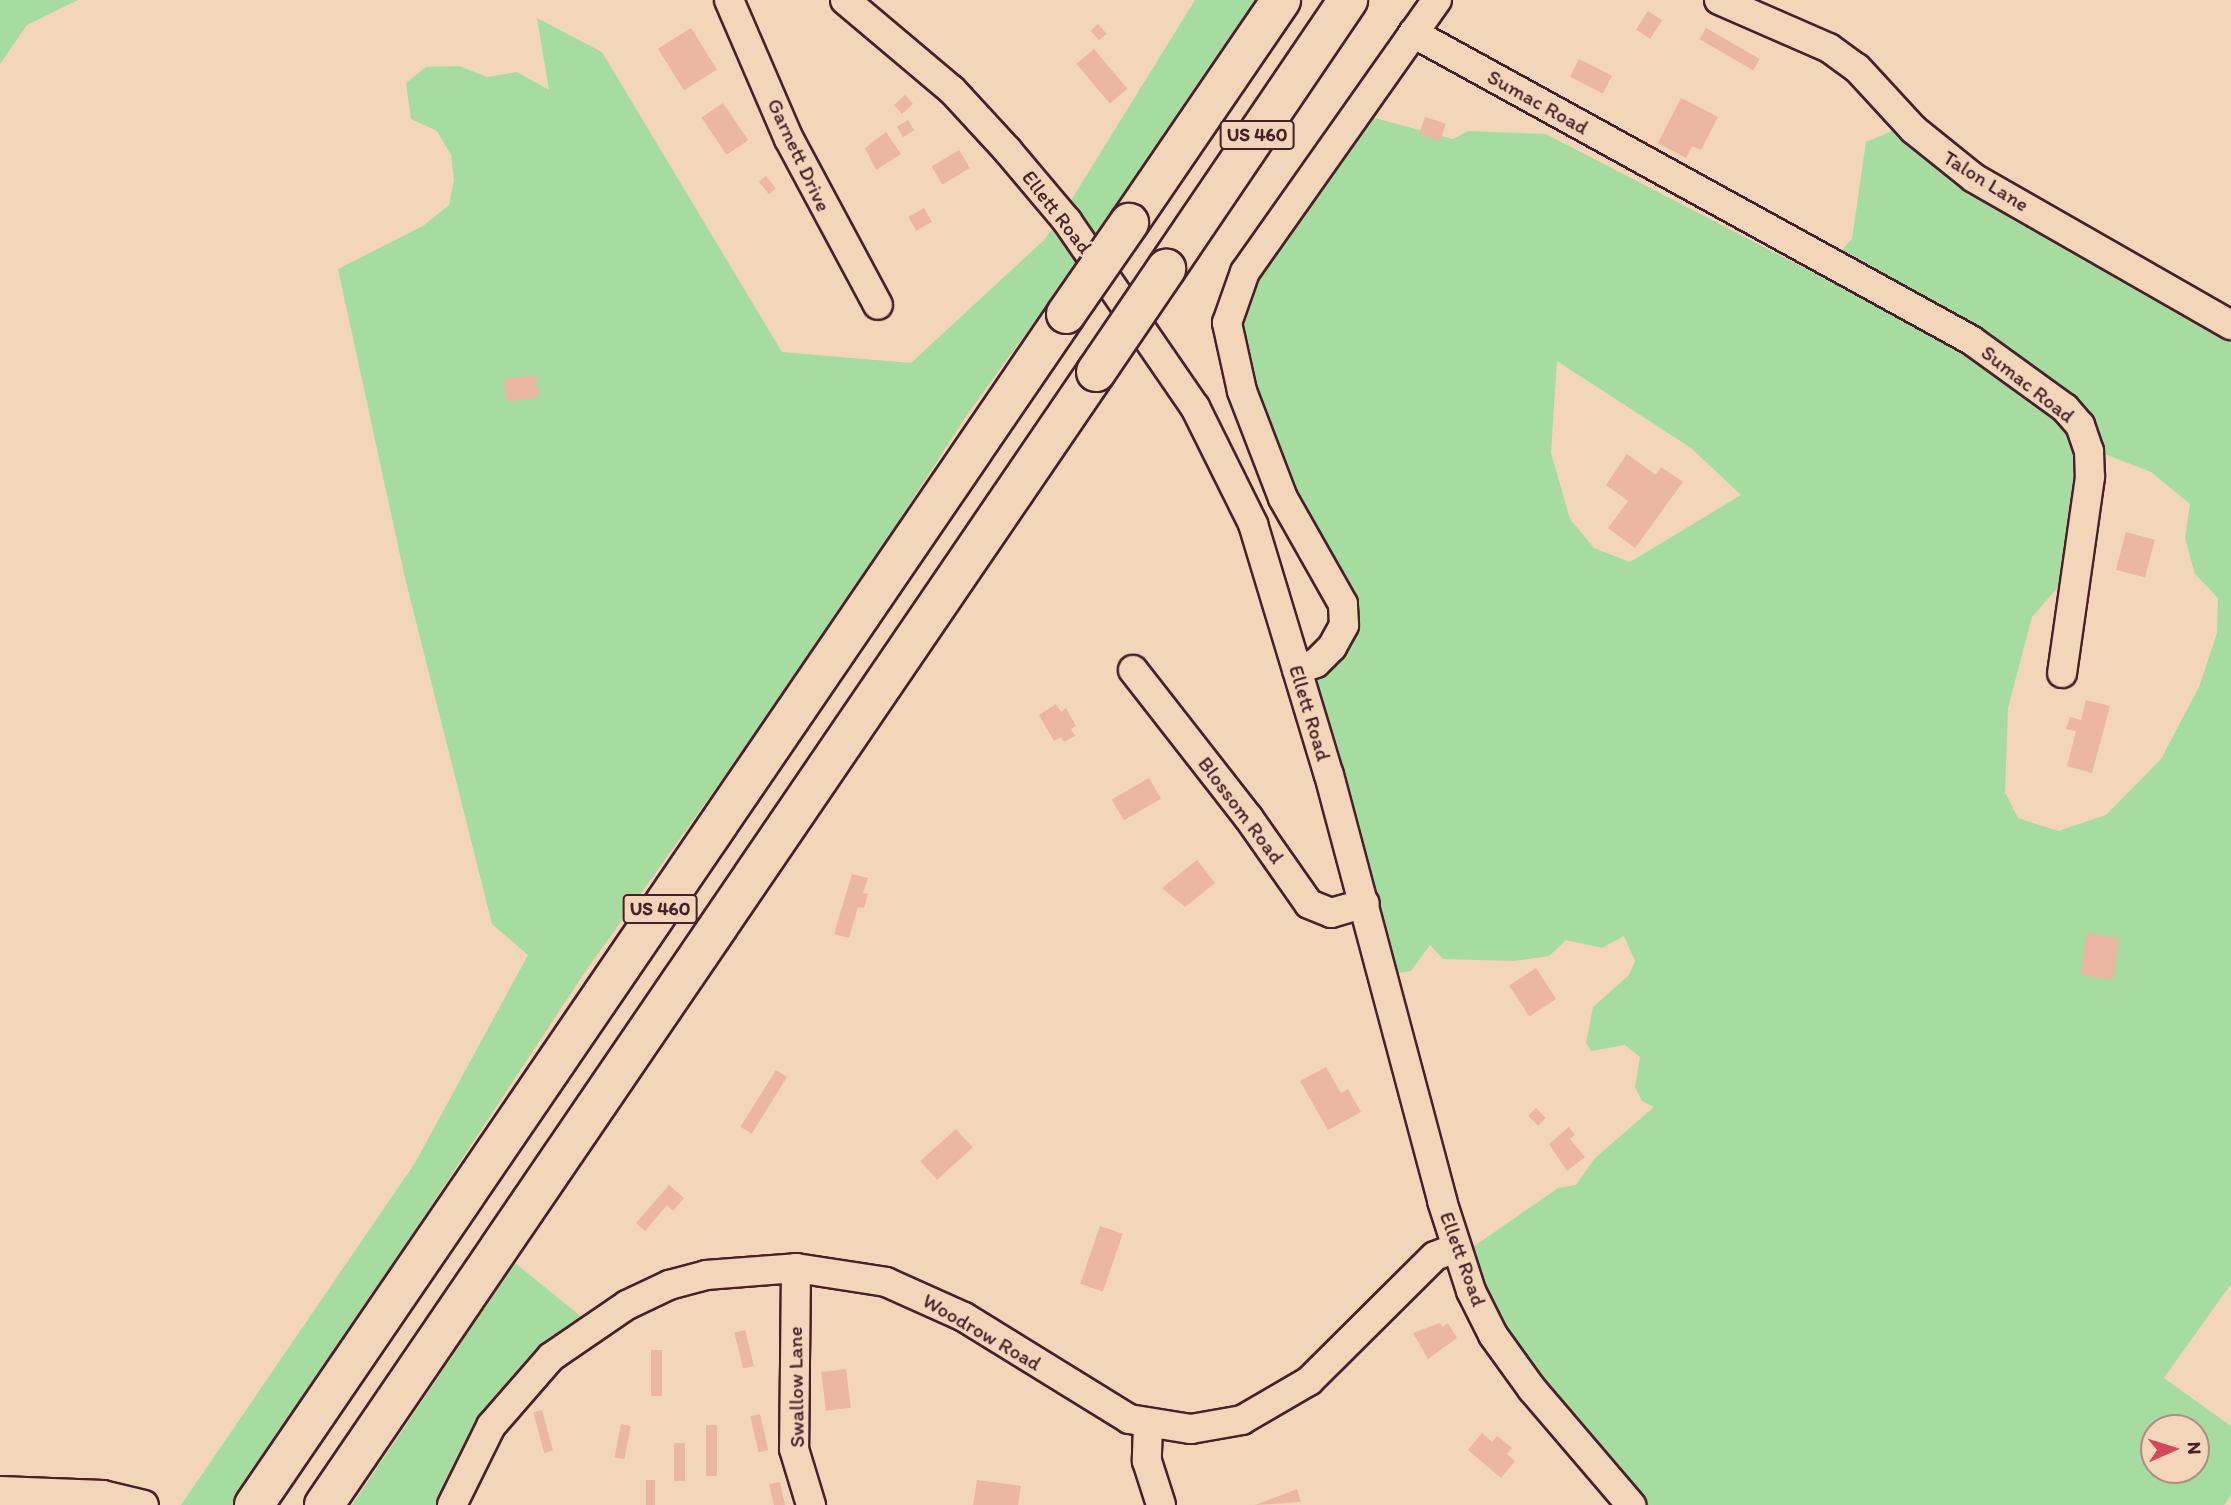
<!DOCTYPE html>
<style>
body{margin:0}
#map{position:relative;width:2231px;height:1505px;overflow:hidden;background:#f3d6b9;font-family:Itim,sans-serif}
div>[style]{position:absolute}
.green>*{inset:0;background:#a6dc9f}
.building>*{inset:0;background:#ebb6a2;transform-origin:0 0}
.roads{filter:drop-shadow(2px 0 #4a1f2b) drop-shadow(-2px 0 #4a1f2b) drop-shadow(0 2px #4a1f2b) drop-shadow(0 -2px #4a1f2b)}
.minor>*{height:28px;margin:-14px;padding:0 14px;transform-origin:14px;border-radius:14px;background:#f3d6b9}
.highway>*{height:38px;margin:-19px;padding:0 19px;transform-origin:19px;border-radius:19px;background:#f3d6b9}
.bridges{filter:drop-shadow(2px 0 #4a1f2b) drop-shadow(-2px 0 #4a1f2b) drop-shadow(0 2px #4a1f2b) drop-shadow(0 -2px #4a1f2b)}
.highway-bridge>*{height:38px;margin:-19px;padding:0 19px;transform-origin:19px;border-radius:19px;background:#f3d6b9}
span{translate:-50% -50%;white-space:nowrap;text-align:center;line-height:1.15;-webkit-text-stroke:5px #f3d6b9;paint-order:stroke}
.shield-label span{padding:2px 5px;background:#f3d6b9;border:2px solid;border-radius:5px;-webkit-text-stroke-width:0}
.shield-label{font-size:19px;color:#4a1f2b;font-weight:700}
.street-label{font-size:21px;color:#4a1f2b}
.north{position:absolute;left:2140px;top:1414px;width:70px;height:70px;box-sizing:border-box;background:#f3d6b9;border:2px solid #af8d80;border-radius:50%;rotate:87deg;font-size:19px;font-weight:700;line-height:28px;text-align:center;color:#4a1f2b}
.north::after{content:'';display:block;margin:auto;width:24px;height:32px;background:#d1495b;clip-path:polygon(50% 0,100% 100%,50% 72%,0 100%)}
</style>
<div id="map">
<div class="green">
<div style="clip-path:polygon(0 0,78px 0,27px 25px,0 64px)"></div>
<div style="clip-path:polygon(1195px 0,1257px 0,1096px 236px,1070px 202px)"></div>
<div style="clip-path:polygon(537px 18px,602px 52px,782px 352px,911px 363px,1044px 240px,1056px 223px,1081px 257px,967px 415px,823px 638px,585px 972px,234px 1505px,181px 1505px,415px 1163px,528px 955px,492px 924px,405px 578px,338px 269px,423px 226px,449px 205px,454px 180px,451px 155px,437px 131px,411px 119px,406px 83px,426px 67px,459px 66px,487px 77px,517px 72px,549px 90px)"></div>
<div style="clip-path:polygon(evenodd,1367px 116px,1453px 139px,1468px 131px,1546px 134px,1818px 275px,1852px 239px,1866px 142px,1890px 132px,1900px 120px,2231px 332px,2231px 1284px,2164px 1378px,2231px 1426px,2231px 1495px,2224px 1505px,1642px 1505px,1511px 1345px,1467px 1251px,1558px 1188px,1576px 1185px,1594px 1159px,1654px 1107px,1642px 1101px,1635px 1087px,1640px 1057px,1625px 1045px,1591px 1051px,1586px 1043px,1593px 1007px,1629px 975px,1635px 961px,1624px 936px,1602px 948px,1566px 940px,1549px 956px,1513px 961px,1443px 959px,1430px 945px,1411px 971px,1399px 973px,1392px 967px,1315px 690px,1319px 674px,1350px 638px,1292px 497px,1237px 339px,1244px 294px,1367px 116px,1557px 361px,1691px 448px,1741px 495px,1630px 562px,1594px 548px,1570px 519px,1551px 453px,1557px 361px,1367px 116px,2078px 455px,2107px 455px,2151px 472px,2190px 504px,2185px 538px,2195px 574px,2218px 598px,2217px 633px,2199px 687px,2161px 759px,2106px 815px,2058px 831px,2018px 818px,2005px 792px,2008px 708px,2032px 617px,2058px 587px,2078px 455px,1367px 116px,2154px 1428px,2196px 1428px,2196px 1470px,2154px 1470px,2154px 1428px)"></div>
<div style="clip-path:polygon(515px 1263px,583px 1318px,443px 1505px,352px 1505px)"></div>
</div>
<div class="building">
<div style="left:1648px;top:11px;width:17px;height:22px;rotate:33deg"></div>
<div style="left:1098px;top:24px;width:13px;height:10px;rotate:48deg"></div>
<div style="left:691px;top:28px;width:49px;height:39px;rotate:58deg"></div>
<div style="left:1706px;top:28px;width:62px;height:13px;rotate:30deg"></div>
<div style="left:1094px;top:49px;width:52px;height:23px;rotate:50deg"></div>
<div style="left:1579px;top:59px;width:37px;height:20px;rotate:27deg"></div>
<div style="left:905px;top:95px;width:12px;height:15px;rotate:48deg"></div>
<div style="clip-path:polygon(1681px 98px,1718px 117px,1701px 150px,1692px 146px,1686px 158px,1658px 143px)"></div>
<div style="left:723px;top:103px;width:45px;height:26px;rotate:56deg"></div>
<div style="left:1425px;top:117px;width:22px;height:18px;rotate:18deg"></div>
<div style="left:908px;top:120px;width:12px;height:13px;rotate:59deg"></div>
<div style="clip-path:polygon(886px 132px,901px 154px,876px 170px,865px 148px)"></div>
<div style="left:959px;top:150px;width:21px;height:32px;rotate:59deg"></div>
<div style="left:766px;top:176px;width:16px;height:9px;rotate:52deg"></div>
<div style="left:924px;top:208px;width:16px;height:18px;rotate:60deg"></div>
<div style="left:536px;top:375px;width:23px;height:32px;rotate:83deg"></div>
<div style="clip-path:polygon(1627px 454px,1656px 475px,1661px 467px,1683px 482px,1635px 548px,1608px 528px,1628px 501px,1606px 485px)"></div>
<div style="left:2126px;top:532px;width:30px;height:39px;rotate:15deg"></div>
<div style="clip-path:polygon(2086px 700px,2110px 706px,2092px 773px,2067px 766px,2076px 731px,2066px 729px,2070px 717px,2081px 720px)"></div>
<div style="clip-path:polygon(1056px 704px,1061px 712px,1066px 708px,1076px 726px,1071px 729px,1075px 736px,1064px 742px,1061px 737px,1054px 741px,1039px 715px)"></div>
<div style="left:1149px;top:778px;width:24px;height:43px;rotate:60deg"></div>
<div style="clip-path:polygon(1197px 860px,1215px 883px,1185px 907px,1162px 888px)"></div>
<div style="clip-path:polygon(852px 874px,868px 878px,863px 893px,868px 894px,864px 908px,858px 907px,849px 938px,834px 934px)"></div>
<div style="left:2087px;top:933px;width:33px;height:42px;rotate:9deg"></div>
<div style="left:1536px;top:968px;width:37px;height:32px;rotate:57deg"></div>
<div style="clip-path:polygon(1326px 1067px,1341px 1093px,1348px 1089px,1361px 1112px,1328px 1130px,1300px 1081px)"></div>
<div style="left:776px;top:1070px;width:13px;height:67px;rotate:32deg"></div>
<div style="left:1536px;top:1108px;width:14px;height:11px;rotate:45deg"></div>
<div style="clip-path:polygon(1569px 1127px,1575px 1135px,1570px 1139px,1585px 1157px,1567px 1171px,1549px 1144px)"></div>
<div style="left:956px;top:1129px;width:25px;height:48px;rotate:48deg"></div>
<div style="clip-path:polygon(669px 1185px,684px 1198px,673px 1211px,667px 1205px,645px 1231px,636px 1223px)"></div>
<div style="left:1100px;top:1226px;width:24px;height:61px;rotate:19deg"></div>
<div style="clip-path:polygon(1440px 1323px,1443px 1327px,1448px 1323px,1457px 1338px,1428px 1359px,1413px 1333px)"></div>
<div style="left:745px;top:1330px;width:37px;height:11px;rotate:76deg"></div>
<div style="left:651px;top:1350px;width:11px;height:46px"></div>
<div style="left:846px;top:1369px;width:39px;height:25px;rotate:83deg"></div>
<div style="left:542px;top:1410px;width:42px;height:9px;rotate:75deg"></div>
<div style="left:760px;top:1414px;width:37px;height:10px;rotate:77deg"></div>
<div style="left:621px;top:1424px;width:10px;height:34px;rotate:11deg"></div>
<div style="left:706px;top:1425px;width:11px;height:51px"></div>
<div style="clip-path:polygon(1482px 1433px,1492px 1442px,1497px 1436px,1512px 1448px,1507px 1454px,1515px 1461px,1501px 1478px,1468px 1450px)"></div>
<div style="left:674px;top:1443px;width:11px;height:38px"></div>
<div style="left:646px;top:1480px;width:9px;height:25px"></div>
<div style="clip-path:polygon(977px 1480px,1021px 1486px,1018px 1505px,973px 1505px)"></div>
<div style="clip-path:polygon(780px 1482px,785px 1505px,774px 1505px,769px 1484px)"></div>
<div style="clip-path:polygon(1297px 1489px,1301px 1502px,1255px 1505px)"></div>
</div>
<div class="roads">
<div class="minor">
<div style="left:729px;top:0;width:151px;rotate:66.7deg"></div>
<div style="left:789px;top:139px;width:188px;rotate:61.8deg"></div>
<div style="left:845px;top:0;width:140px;rotate:40.1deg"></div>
<div style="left:952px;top:90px;width:83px;rotate:47.4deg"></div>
<div style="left:1008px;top:151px;width:92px;rotate:49.9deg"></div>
<div style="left:1067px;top:221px;width:226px;rotate:55.5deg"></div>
<div style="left:1195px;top:407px;width:131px;rotate:63.6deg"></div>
<div style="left:1253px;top:524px;width:262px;rotate:73.2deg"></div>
<div style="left:1329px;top:775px;width:441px;rotate:75.1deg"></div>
<div style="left:1442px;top:1201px;width:95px;rotate:72.1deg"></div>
<div style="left:1471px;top:1291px;width:49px;rotate:63.4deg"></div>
<div style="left:1493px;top:1335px;width:67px;rotate:54.2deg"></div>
<div style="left:1532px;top:1389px;width:153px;rotate:49.5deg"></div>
<div style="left:1719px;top:0;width:120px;rotate:23.6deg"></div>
<div style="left:1829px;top:48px;width:34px;rotate:36deg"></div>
<div style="left:1857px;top:68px;width:83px;rotate:47.4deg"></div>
<div style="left:1913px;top:129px;width:78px;rotate:38.8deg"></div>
<div style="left:1974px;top:178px;width:296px;rotate:29.8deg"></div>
<div style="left:1413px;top:33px;width:637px;rotate:28.82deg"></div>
<div style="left:1971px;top:340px;width:116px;rotate:35.9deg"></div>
<div style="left:2065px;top:408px;width:23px;rotate:49deg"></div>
<div style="left:2080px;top:425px;width:28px;rotate:71deg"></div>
<div style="left:2089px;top:451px;width:26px;rotate:88deg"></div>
<div style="left:2090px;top:477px;width:198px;rotate:98.1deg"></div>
<div style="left:1133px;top:670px;width:187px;rotate:52deg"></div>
<div style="left:1248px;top:817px;width:106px;rotate:55deg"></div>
<div style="left:1309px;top:904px;width:24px;rotate:22deg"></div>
<div style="left:1331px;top:913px;width:35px;rotate:-16deg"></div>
<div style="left:1297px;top:670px;width:20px;rotate:-20deg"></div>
<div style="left:1316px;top:663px;width:23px;rotate:-45deg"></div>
<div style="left:1332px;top:647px;width:25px;rotate:-61deg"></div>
<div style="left:1344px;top:625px;width:21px;rotate:-93deg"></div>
<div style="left:1343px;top:604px;width:122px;rotate:-119.5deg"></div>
<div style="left:1283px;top:498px;width:115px;rotate:-111deg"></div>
<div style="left:1242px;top:391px;width:70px;rotate:-102.4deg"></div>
<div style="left:1227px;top:323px;width:54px;rotate:-70.6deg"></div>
<div style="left:1245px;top:272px;width:333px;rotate:-54.8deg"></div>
<div style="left:796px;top:1268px;width:181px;rotate:90.6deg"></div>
<div style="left:794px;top:1449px;width:59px;rotate:73.1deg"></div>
<div style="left:1148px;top:1425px;width:36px;rotate:92deg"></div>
<div style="left:1147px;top:1461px;width:46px;rotate:72.3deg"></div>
<div style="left:0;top:1491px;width:103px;rotate:2.2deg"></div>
<div style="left:103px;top:1495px;width:42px;rotate:13.7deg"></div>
<div style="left:452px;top:1505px;width:88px;rotate:-63.7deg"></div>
<div style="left:491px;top:1426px;width:91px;rotate:-49deg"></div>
<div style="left:551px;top:1357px;width:92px;rotate:-34.4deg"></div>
<div style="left:627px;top:1305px;width:47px;rotate:-25.5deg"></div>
<div style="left:669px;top:1285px;width:38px;rotate:-15deg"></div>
<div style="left:706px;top:1275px;width:90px;rotate:-4.4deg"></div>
<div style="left:796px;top:1268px;width:91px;rotate:8.8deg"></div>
<div style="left:886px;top:1282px;width:85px;rotate:24.2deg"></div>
<div style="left:964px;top:1317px;width:194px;rotate:31.7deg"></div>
<div style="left:1129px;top:1419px;width:63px;rotate:9.2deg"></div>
<div style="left:1191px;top:1429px;width:52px;rotate:-10deg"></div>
<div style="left:1242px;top:1420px;width:78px;rotate:-30.2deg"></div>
<div style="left:1309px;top:1381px;width:177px;rotate:-44.8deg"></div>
<div style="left:1435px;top:1256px;width:22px;rotate:-21deg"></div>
</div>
<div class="highway">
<div style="left:1129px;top:223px;width:270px;rotate:-55.7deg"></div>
<div style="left:1166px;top:269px;width:325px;rotate:-55.9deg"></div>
<div style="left:254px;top:1505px;width:1441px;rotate:-55.71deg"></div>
<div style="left:324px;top:1505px;width:1371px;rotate:-55.73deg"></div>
</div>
</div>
<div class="bridges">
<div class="highway-bridge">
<div style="left:1066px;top:314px;width:111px;rotate:-55.3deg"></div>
<div style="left:1096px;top:372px;width:125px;rotate:-55.8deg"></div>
</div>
</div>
<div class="shield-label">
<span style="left:1257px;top:135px">US 460</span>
<span style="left:660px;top:909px">US 460</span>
</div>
<div class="street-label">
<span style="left:1538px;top:102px;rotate:29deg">Sumac Road</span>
<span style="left:799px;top:155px;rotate:65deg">Garnett Drive</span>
<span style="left:1986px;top:181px;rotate:32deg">Talon Lane</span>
<span style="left:1057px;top:212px;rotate:52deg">Ellett Road</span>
<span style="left:2028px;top:384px;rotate:38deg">Sumac Road</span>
<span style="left:1310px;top:713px;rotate:73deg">Ellett Road</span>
<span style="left:1241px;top:810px;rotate:53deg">Blossom Road</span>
<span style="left:1463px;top:1259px;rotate:70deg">Ellett Road</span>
<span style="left:982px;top:1332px;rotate:30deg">Woodrow Road</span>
<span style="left:796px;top:1387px;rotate:-91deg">Swallow Lane</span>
</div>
<div class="north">N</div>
</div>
